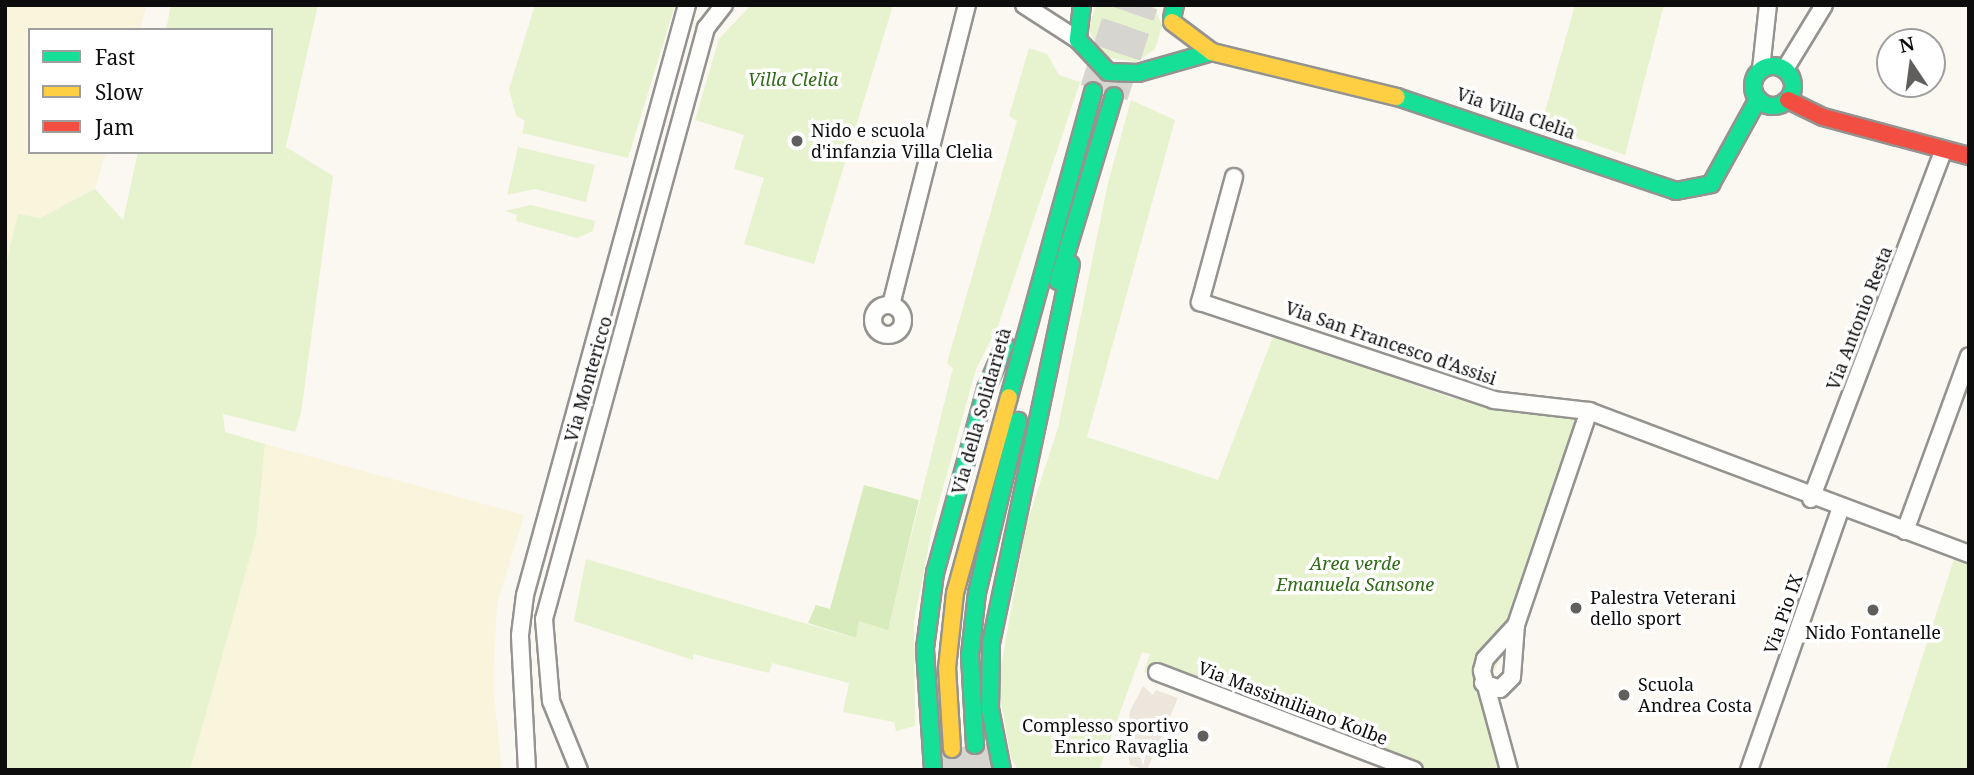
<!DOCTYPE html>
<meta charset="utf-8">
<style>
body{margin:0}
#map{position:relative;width:1974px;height:775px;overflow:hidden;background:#fbf8f1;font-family:"Noto Serif",serif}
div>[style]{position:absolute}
.farmland>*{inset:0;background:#f9f4dc}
.green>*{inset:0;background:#e7f2ce}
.forest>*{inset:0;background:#d8ebbc}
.plaza>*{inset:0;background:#ece6dc}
.highway-tunnel>*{height:28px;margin-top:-14px;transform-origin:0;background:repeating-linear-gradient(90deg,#d7d5cf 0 28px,transparent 0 42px)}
.roads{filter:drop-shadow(2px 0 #949390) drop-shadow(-2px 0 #949390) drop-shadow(0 2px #949390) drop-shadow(0 -2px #949390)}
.street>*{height:16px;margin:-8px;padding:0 8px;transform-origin:8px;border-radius:8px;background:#fefefd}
.street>.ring{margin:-8px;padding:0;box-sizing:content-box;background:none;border:16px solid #fefefd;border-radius:50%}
.fast>*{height:16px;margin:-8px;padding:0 8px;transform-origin:8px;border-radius:8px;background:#16e098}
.fast>.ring{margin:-8px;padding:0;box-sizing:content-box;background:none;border:16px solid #16e098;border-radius:50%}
.slow>*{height:16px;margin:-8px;padding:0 8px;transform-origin:8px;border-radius:8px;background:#ffcf43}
.jam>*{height:16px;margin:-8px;padding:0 8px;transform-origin:8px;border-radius:8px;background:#f24e42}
.dots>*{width:19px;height:19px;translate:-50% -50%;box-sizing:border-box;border:4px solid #fff;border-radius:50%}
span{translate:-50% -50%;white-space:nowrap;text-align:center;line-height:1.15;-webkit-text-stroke:7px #fff;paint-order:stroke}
.park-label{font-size:18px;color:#306b17;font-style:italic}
.street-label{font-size:18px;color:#0d0d0d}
.poi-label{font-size:18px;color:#0d0d0d}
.left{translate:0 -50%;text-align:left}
.right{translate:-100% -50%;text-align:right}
.frame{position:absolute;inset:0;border:7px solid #0d0d0d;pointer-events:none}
.legend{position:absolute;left:28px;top:28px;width:245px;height:126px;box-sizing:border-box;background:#fff;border:2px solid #9e9e9e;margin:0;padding:9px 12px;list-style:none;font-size:21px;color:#0d0d0d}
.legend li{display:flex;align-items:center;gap:14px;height:35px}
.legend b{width:35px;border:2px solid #9e9e9e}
.north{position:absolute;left:1876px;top:28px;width:70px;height:70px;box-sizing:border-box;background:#fff;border:2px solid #9e9e9e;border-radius:50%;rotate:347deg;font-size:19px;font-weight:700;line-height:28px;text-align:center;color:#0d0d0d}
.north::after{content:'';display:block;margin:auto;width:24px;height:32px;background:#605f5d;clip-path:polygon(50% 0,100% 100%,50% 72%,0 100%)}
</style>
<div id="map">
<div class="farmland">
<div style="clip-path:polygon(5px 5px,147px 5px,140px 30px,30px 30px,30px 152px,106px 152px,95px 189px,40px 218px,18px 215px,5px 268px)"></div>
<div style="clip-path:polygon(265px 444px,524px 515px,497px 604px,493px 685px,502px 770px,190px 770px,256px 536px)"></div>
</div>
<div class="green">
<div style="clip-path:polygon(171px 5px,318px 5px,286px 147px,333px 176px,301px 413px,295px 432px,223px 414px,225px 432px,265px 444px,256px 536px,190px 770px,5px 770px,5px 268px,18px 214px,40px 218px,95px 189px,123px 220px,138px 152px,271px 152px,271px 30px,166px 30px)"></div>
<div style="clip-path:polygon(535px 5px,675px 5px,628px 158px,522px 133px,525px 121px,516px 116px,509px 89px)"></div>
<div style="clip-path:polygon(751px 5px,893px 5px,814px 264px,744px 244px,764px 178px,734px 169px,744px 135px,695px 120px,719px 39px)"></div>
<div style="clip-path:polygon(1096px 5px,1154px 5px,1162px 26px,1155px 49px,1136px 62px,1104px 57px,1088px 29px)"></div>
<div style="clip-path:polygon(1575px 5px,1664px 5px,1625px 155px,1541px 126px)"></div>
<div style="clip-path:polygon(1029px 48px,1047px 54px,1059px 75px,1080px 82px,998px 326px,976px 369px,933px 524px,914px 622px,915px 726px,896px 731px,894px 722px,843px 712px,849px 683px,772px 663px,769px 673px,693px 654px,693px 660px,574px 621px,586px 559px,855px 638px,859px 621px,888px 629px,953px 368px,947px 363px,1017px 121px,1009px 116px)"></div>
<div style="clip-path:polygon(1131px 100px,1175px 120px,1087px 437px,1218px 480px,1274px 334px,1451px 398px,1559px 408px,1582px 422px,1540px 561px,1488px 686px,1504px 770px,1401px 770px,1144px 672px,1150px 654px,1142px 652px,1099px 770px,1018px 770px,1011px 758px,998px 684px,1026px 526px,1058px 428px,1108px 183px)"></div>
<div style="clip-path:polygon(518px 147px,595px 165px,586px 202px,535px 189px,507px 195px)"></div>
<div style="clip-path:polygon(531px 205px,595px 221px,593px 231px,577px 238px,516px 221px,517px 215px,505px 211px)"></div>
<div style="clip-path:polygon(1954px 559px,1969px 564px,1969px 770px,1886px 770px)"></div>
</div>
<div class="forest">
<div style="clip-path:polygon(864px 485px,919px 500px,888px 630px,859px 621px,856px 638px,808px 623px,816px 605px,830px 609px)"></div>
</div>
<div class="plaza">
<div style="clip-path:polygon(1143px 686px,1153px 695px,1156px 690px,1178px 698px,1147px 770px,1130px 765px,1126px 741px,1130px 711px)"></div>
</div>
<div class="highway-tunnel">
<div style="left:1094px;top:89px;width:88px;rotate:-72.2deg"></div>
<div style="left:1114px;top:96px;width:96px;rotate:-71.8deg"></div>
<div style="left:975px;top:745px;width:25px;rotate:83deg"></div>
<div style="left:952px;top:749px;width:21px;rotate:82deg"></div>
</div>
<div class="roads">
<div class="street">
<div style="left:1024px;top:5px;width:64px;rotate:32.9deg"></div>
<div style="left:1761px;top:69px;width:64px;rotate:-83.8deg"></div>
<div style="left:1785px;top:69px;width:75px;rotate:-58.6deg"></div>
<div style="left:1234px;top:177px;width:130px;rotate:105.2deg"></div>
<div style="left:1200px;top:302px;width:310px;rotate:18.4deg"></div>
<div style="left:1494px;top:400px;width:96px;rotate:6.6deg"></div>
<div style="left:1589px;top:411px;width:406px;rotate:20.6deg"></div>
<div class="ring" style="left:873px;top:305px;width:14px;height:14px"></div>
<div style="left:891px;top:305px;width:309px;rotate:-75.8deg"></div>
<div style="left:1811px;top:499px;width:372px;rotate:-69.2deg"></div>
<div style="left:1905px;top:531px;width:186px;rotate:-69.9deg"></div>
<div style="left:1157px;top:672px;width:275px;rotate:20.9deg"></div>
<div style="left:1483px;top:683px;width:18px;rotate:19deg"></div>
<div style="left:1500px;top:689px;width:17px;rotate:-45deg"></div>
<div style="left:1512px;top:677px;width:52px;rotate:-85.6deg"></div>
<div style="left:1516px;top:625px;width:226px;rotate:-71.2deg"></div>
<div style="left:527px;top:770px;width:135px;rotate:-93deg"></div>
<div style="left:520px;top:635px;width:40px;rotate:-82.9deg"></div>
<div style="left:525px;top:595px;width:612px;rotate:-74.65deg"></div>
<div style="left:579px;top:770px;width:74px;rotate:-112.1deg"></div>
<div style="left:551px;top:701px;width:82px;rotate:-94.9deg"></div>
<div style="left:544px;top:619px;width:613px;rotate:-74.67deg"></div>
<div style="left:706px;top:28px;width:29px;rotate:-52deg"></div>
<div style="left:1509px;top:770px;width:103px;rotate:-105.3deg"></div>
<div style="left:1482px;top:671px;width:12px;rotate:-76deg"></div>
<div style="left:1485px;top:659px;width:46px;rotate:-47.6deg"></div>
<div style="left:1749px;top:770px;width:275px;rotate:-70.7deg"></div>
</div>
<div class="fast">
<div style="left:1082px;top:5px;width:35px;rotate:97deg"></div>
<div style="left:1078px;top:40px;width:44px;rotate:46.8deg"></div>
<div style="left:1108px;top:72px;width:30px;rotate:2deg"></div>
<div style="left:1138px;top:73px;width:77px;rotate:-15.8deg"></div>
<div style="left:1172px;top:18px;width:13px;rotate:-77deg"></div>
<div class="ring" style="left:1753px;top:66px;width:24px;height:24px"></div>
<div style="left:1397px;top:97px;width:294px;rotate:18.6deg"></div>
<div style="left:1676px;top:191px;width:36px;rotate:-11deg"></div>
<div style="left:1711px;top:184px;width:97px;rotate:-61.1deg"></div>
<div style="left:1058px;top:281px;width:193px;rotate:-73.2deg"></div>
<div style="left:1009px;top:397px;width:317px;rotate:-74.6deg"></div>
<div style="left:975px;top:745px;width:90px;rotate:-93.2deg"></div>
<div style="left:970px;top:655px;width:62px;rotate:-83.6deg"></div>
<div style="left:977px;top:593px;width:177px;rotate:-76.6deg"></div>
<div style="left:933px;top:770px;width:122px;rotate:-93.8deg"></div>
<div style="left:925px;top:648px;width:76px;rotate:-82.4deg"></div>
<div style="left:935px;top:573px;width:191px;rotate:-74.5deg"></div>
<div style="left:986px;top:389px;width:48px;rotate:-66.6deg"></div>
<div style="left:1002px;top:770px;width:62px;rotate:-101.1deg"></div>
<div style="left:990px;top:709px;width:66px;rotate:-89.1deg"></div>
<div style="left:991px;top:643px;width:387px;rotate:-78.1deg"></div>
</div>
<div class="slow">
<div style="left:1172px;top:22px;width:50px;rotate:36.9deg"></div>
<div style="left:1212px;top:52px;width:190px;rotate:13.7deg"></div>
<div style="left:952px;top:749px;width:81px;rotate:-93.5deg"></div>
<div style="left:947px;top:668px;width:75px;rotate:-83.9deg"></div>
<div style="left:955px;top:593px;width:203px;rotate:-74.6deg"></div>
</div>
<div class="jam">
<div style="left:1788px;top:100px;width:39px;rotate:26deg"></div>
<div style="left:1823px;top:117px;width:151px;rotate:15deg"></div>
</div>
</div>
<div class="dots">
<div style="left:797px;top:141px;background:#605f5d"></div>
<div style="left:1576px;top:608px;background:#605f5d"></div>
<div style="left:1873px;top:610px;background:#605f5d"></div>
<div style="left:1624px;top:695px;background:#605f5d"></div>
<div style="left:1203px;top:736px;background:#605f5d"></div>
</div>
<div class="park-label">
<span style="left:793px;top:79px">Villa Clelia</span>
<span style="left:1355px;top:574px">Area verde<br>Emanuela Sansone</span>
</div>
<div class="street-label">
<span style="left:1516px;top:113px;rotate:19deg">Via Villa Clelia</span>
<span style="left:1859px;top:318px;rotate:-69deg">Via Antonio Resta</span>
<span style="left:1391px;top:343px;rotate:19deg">Via San Francesco d'Assisi</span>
<span style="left:588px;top:379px;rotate:-74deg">Via Montericco</span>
<span style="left:981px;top:411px;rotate:-74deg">Via della Solidarietà</span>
<span style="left:1783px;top:614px;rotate:-71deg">Via Pio IX</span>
<span style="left:1293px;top:703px;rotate:21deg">Via Massimiliano Kolbe</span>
</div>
<div class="poi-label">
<span class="left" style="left:811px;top:141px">Nido e scuola<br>d'infanzia Villa Clelia</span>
<span class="left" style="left:1590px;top:608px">Palestra Veterani<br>dello sport</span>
<span style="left:1873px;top:632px">Nido Fontanelle</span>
<span class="left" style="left:1638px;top:695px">Scuola<br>Andrea Costa</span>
<span class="right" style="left:1189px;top:736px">Complesso sportivo<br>Enrico Ravaglia</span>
</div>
<div class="frame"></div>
<ul class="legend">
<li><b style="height:9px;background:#16e098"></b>Fast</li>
<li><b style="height:9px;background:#ffcf43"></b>Slow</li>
<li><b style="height:9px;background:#f24e42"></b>Jam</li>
</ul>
<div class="north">N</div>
</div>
